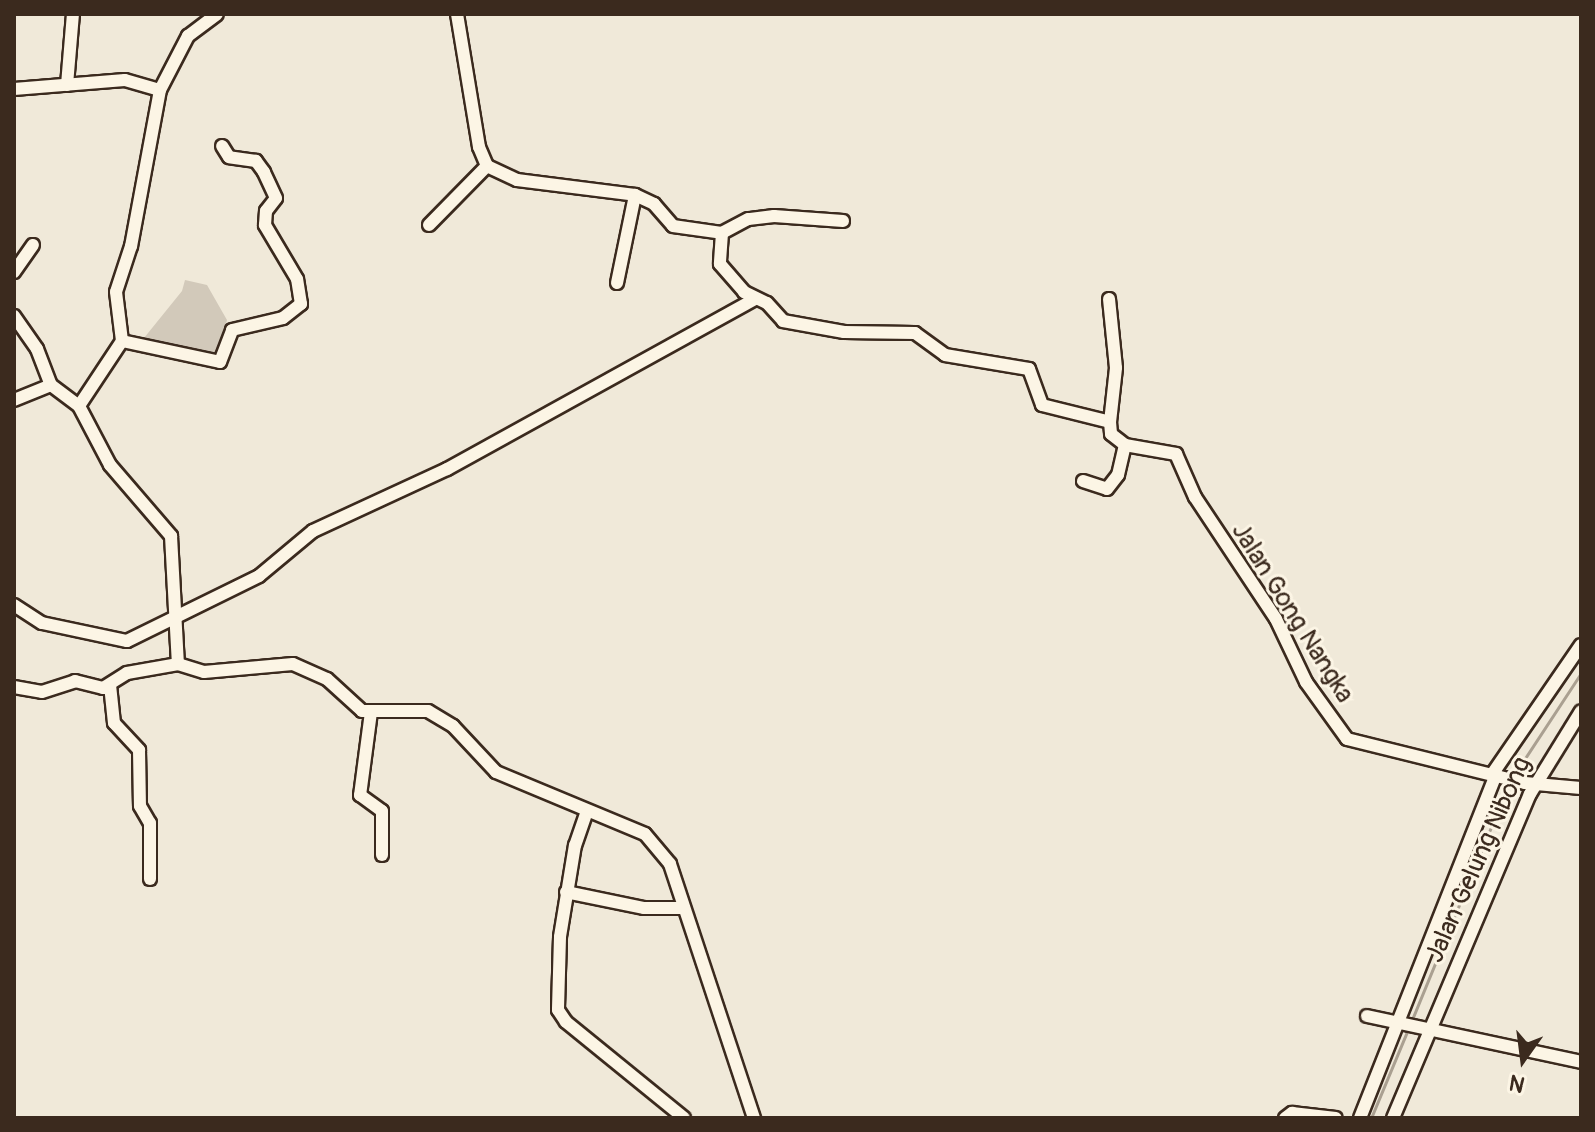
<!DOCTYPE html>
<style>
body{margin:0}
#map{position:relative;width:1595px;height:1132px;overflow:hidden;background:#f0e9d9;font-family:Pangolin,sans-serif}
div>[style]{position:absolute}
.green>*{inset:0;background:#d2c9ba}
.stream>*{height:3px;margin:-1.5px;padding:0 1.5px;transform-origin:1.5px;border-radius:1.5px;background:#aaa091}
.roads{filter:drop-shadow(2px 0 #3b2a1e) drop-shadow(-2px 0 #3b2a1e) drop-shadow(0 2px #3b2a1e) drop-shadow(0 -2px #3b2a1e)}
.minor>*{height:12px;margin:-6px;padding:0 6px;transform-origin:6px;border-radius:6px;background:#fcf5e5}
span{translate:-50% -50%;white-space:nowrap;text-align:center;line-height:1.15;-webkit-text-stroke:6px #fcf5e5;paint-order:stroke}
.street-label{font-size:26px;color:#3b2a1e}
.frame{position:absolute;inset:0;border:16px solid #3b2a1e;pointer-events:none}
.north{position:absolute;left:1483px;top:1020px;width:80px;height:80px;-webkit-text-stroke:6px #fcf5e5;paint-order:stroke;rotate:194deg;font-size:22px;font-weight:700;line-height:32px;text-align:center;color:#3b2a1e}
.north::after{content:'';display:block;margin:auto;width:28px;height:36px;background:#3b2a1e;clip-path:polygon(50% 0,100% 100%,50% 72%,0 100%)}
</style>
<div id="map">
<div class="green">
<div style="clip-path:polygon(185px 280px,207px 285px,227px 320px,218px 354px,144px 338px,182px 291px)"></div>
</div>
<div class="stream">
<div style="left:1514px;top:775px;width:122px;rotate:-56.7deg"></div>
<div style="left:1411px;top:1022px;width:261px;rotate:-67.7deg"></div>
<div style="left:1371px;top:1118px;width:96px;rotate:-67.4deg"></div>
</div>
<div class="roads">
<div class="minor">
<div style="left:457px;top:14px;width:135px;rotate:80.6deg"></div>
<div style="left:479px;top:147px;width:21px;rotate:67deg"></div>
<div style="left:487px;top:166px;width:33px;rotate:25deg"></div>
<div style="left:517px;top:180px;width:119px;rotate:7.2deg"></div>
<div style="left:635px;top:195px;width:21px;rotate:25deg"></div>
<div style="left:654px;top:204px;width:29px;rotate:49deg"></div>
<div style="left:673px;top:226px;width:49px;rotate:8.1deg"></div>
<div style="left:67px;top:85px;width:71px;rotate:-85.2deg"></div>
<div style="left:14px;top:89px;width:111px;rotate:-4.6deg"></div>
<div style="left:125px;top:80px;width:36px;rotate:16deg"></div>
<div style="left:160px;top:90px;width:61px;rotate:-62.6deg"></div>
<div style="left:188px;top:36px;width:36px;rotate:-37deg"></div>
<div style="left:160px;top:90px;width:159px;rotate:100.5deg"></div>
<div style="left:131px;top:246px;width:48px;rotate:108.1deg"></div>
<div style="left:116px;top:292px;width:49px;rotate:83deg"></div>
<div style="left:122px;top:341px;width:78px;rotate:123.5deg"></div>
<div style="left:79px;top:406px;width:67px;rotate:62.3deg"></div>
<div style="left:110px;top:465px;width:94px;rotate:49.3deg"></div>
<div style="left:171px;top:536px;width:128px;rotate:86.9deg"></div>
<div style="left:178px;top:664px;width:27px;rotate:17deg"></div>
<div style="left:204px;top:672px;width:89px;rotate:-5.1deg"></div>
<div style="left:293px;top:664px;width:37px;rotate:24deg"></div>
<div style="left:327px;top:679px;width:47px;rotate:42.4deg"></div>
<div style="left:362px;top:711px;width:66px"></div>
<div style="left:428px;top:711px;width:29px;rotate:31deg"></div>
<div style="left:453px;top:726px;width:63px;rotate:46.9deg"></div>
<div style="left:496px;top:772px;width:161px;rotate:22.6deg"></div>
<div style="left:645px;top:834px;width:39px;rotate:50deg"></div>
<div style="left:670px;top:864px;width:268px;rotate:71.7deg"></div>
<div style="left:843px;top:221px;width:69px;rotate:-175.9deg"></div>
<div style="left:774px;top:216px;width:26px;rotate:173deg"></div>
<div style="left:748px;top:219px;width:30px;rotate:152deg"></div>
<div style="left:722px;top:233px;width:31px;rotate:94deg"></div>
<div style="left:720px;top:264px;width:37px;rotate:49deg"></div>
<div style="left:744px;top:292px;width:25px;rotate:26deg"></div>
<div style="left:767px;top:303px;width:24px;rotate:48deg"></div>
<div style="left:783px;top:321px;width:62px;rotate:10.2deg"></div>
<div style="left:844px;top:332px;width:71px;rotate:0.8deg"></div>
<div style="left:915px;top:333px;width:37px;rotate:36deg"></div>
<div style="left:945px;top:355px;width:85px;rotate:9.5deg"></div>
<div style="left:1029px;top:369px;width:38px;rotate:70deg"></div>
<div style="left:1042px;top:405px;width:70px;rotate:14deg"></div>
<div style="left:1110px;top:422px;width:12px;rotate:85deg"></div>
<div style="left:1111px;top:434px;width:18px;rotate:38deg"></div>
<div style="left:1125px;top:445px;width:52px;rotate:10deg"></div>
<div style="left:1176px;top:454px;width:47px;rotate:66.2deg"></div>
<div style="left:1195px;top:497px;width:146px;rotate:56.4deg"></div>
<div style="left:1276px;top:619px;width:70px;rotate:64.5deg"></div>
<div style="left:1306px;top:682px;width:70px;rotate:54.3deg"></div>
<div style="left:1347px;top:739px;width:183px;rotate:13.9deg"></div>
<div style="left:1525px;top:783px;width:56px;rotate:5.1deg"></div>
<div style="left:429px;top:225px;width:83px;rotate:-45.5deg"></div>
<div style="left:14px;top:272px;width:33px;rotate:-55deg"></div>
<div style="left:617px;top:283px;width:90px;rotate:-78.4deg"></div>
<div style="left:1109px;top:299px;width:69px;rotate:84.2deg"></div>
<div style="left:1116px;top:368px;width:54px;rotate:96.3deg"></div>
<div style="left:14px;top:316px;width:40px;rotate:55.1deg"></div>
<div style="left:37px;top:349px;width:39px;rotate:69deg"></div>
<div style="left:122px;top:341px;width:100px;rotate:12.1deg"></div>
<div style="left:220px;top:362px;width:34px;rotate:-69deg"></div>
<div style="left:232px;top:330px;width:52px;rotate:-13.2deg"></div>
<div style="left:283px;top:318px;width:23px;rotate:-38deg"></div>
<div style="left:301px;top:304px;width:25px;rotate:-99deg"></div>
<div style="left:297px;top:279px;width:63px;rotate:-120.7deg"></div>
<div style="left:265px;top:225px;width:14px;rotate:-86deg"></div>
<div style="left:266px;top:211px;width:16px;rotate:-52deg"></div>
<div style="left:276px;top:198px;width:29px;rotate:-115deg"></div>
<div style="left:264px;top:172px;width:14px;rotate:-126deg"></div>
<div style="left:256px;top:161px;width:27px;rotate:-172deg"></div>
<div style="left:229px;top:157px;width:13px;rotate:-122deg"></div>
<div style="left:14px;top:400px;width:40px;rotate:-22deg"></div>
<div style="left:51px;top:385px;width:35px;rotate:37deg"></div>
<div style="left:1083px;top:481px;width:25px;rotate:18deg"></div>
<div style="left:1107px;top:489px;width:18px;rotate:-52deg"></div>
<div style="left:1118px;top:475px;width:31px;rotate:-77deg"></div>
<div style="left:14px;top:605px;width:33px;rotate:33deg"></div>
<div style="left:42px;top:623px;width:87px;rotate:12deg"></div>
<div style="left:127px;top:641px;width:147px;rotate:-26.2deg"></div>
<div style="left:259px;top:576px;width:70px;rotate:-39.8deg"></div>
<div style="left:313px;top:531px;width:148px;rotate:-24.8deg"></div>
<div style="left:447px;top:469px;width:352px;rotate:-28.9deg"></div>
<div style="left:110px;top:685px;width:38px;rotate:84deg"></div>
<div style="left:114px;top:723px;width:37px;rotate:47deg"></div>
<div style="left:139px;top:750px;width:56px;rotate:89deg"></div>
<div style="left:140px;top:806px;width:20px;rotate:60deg"></div>
<div style="left:150px;top:823px;width:56px;rotate:90deg"></div>
<div style="left:14px;top:687px;width:28px;rotate:10deg"></div>
<div style="left:42px;top:692px;width:35px;rotate:-18deg"></div>
<div style="left:75px;top:681px;width:29px;rotate:14deg"></div>
<div style="left:103px;top:688px;width:28px;rotate:-32deg"></div>
<div style="left:127px;top:673px;width:52px;rotate:-10deg"></div>
<div style="left:371px;top:712px;width:84px;rotate:97.5deg"></div>
<div style="left:360px;top:795px;width:27px;rotate:36deg"></div>
<div style="left:382px;top:811px;width:44px;rotate:90deg"></div>
<div style="left:1493px;top:773px;width:155px;rotate:-55.5deg"></div>
<div style="left:587px;top:811px;width:36px;rotate:109deg"></div>
<div style="left:575px;top:845px;width:93px;rotate:99.3deg"></div>
<div style="left:560px;top:937px;width:73px;rotate:91.6deg"></div>
<div style="left:558px;top:1010px;width:14px;rotate:56deg"></div>
<div style="left:566px;top:1022px;width:152px;rotate:39.1deg"></div>
<div style="left:566px;top:892px;width:80px;rotate:11.6deg"></div>
<div style="left:644px;top:908px;width:40px"></div>
<div style="left:1367px;top:1016px;width:219px;rotate:12.1deg"></div>
<div style="left:1285px;top:1118px;width:9px;rotate:-36deg"></div>
<div style="left:1292px;top:1113px;width:44px;rotate:6.5deg"></div>
<div style="left:1360px;top:1118px;width:370px;rotate:-68.4deg"></div>
<div style="left:1393px;top:1118px;width:352px;rotate:-67.1deg"></div>
<div style="left:1530px;top:794px;width:97px;rotate:-58.4deg"></div>
</div>
</div>
<div class="street-label">
<span style="left:1292px;top:613px;rotate:58deg">Jalan Gong Nangka</span>
<span style="left:1479px;top:860px;rotate:-66deg">Jalan Gelung Nibong</span>
</div>
<div class="frame"></div>
<div class="north">N</div>
</div>
